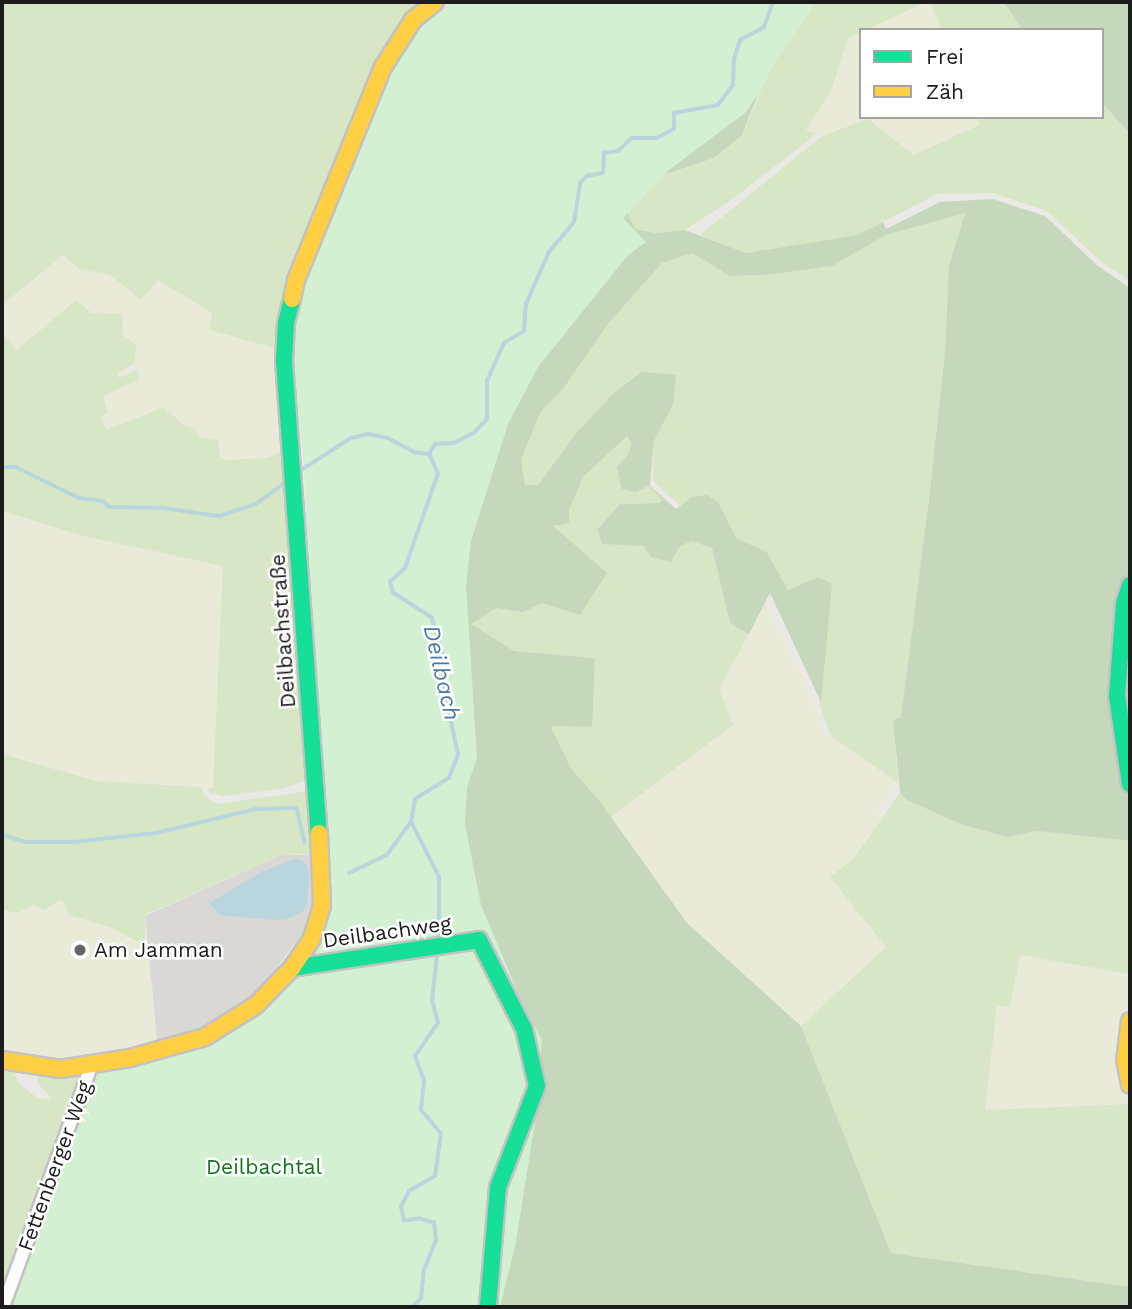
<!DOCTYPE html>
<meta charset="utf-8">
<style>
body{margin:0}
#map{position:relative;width:1132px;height:1309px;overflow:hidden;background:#eae9e5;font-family:"Work Sans",sans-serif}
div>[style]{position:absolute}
.residential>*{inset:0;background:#d9d8d6}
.farmland>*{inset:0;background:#e9ead8}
.grass>*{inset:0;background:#d7e7c5}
.forest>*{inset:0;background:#c5d8bb}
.park>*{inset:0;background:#d3f0d3}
.water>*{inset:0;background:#b9d5dd}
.stream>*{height:3.5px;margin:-1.75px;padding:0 1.75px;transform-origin:1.75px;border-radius:1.75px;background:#b9d5dd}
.roads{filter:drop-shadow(2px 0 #c3c2c1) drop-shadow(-2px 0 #c3c2c1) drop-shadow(0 2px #c3c2c1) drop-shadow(0 -2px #c3c2c1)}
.street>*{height:12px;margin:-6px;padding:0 6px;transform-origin:6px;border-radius:6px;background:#fcfcfb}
.fast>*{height:16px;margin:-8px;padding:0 8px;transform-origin:8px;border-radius:8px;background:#16e098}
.slow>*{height:16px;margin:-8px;padding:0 8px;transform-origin:8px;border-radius:8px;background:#ffcf43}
.dots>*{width:19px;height:19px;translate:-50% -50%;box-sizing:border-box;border:4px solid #fff;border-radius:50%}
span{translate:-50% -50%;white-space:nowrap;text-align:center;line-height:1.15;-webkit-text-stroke:5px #fff;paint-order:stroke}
.street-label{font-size:21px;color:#1c1c1c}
.poi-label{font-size:21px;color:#1c1c1c}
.left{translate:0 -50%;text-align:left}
.park-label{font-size:21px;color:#107419}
.water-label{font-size:23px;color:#4e79a7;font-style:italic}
.frame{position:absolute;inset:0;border:4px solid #1c1c1c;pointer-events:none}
.legend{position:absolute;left:859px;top:28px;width:245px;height:91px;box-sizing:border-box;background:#fff;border:2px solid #a4a4a4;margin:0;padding:9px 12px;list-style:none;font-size:21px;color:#1c1c1c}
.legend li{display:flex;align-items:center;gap:14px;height:35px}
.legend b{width:35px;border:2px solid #a4a4a4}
</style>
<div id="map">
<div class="residential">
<div style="clip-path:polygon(281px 855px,315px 855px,318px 880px,311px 922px,278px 966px,298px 976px,308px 1019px,157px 1042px,145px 916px)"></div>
</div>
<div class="farmland">
<div style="clip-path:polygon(926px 2px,931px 2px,942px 30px,865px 30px)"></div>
<div style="clip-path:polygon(861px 32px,861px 117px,977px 117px,980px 125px,914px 155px,868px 119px,826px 137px,806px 131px,831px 91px,848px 38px)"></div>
<div style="clip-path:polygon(63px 255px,78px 269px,110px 275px,141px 300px,157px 280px,212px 313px,209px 330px,280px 350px,285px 450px,266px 458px,226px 459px,220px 455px,218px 439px,200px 438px,196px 429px,183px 425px,164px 407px,107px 430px,101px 416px,108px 413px,103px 396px,140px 378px,135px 363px,136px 345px,123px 335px,121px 314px,92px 313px,76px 300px,17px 350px,2px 332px,2px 305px)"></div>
<div style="clip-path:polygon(2px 511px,83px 536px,223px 566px,213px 787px,97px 781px,2px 754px)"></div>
<div style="clip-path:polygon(766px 603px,802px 675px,823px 730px,898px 783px,878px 810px,882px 818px,855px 857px,831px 877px,886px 947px,801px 1026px,687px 923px,611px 817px,733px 726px,719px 689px)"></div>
<div style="clip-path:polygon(62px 899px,69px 915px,114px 929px,145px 946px,152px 985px,157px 1042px,68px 1062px,2px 1055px,2px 990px,5px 981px,2px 979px,2px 910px,17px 913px,34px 904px,43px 911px)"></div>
<div style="clip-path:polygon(1020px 955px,1130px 974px,1130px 1002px,1122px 1050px,1130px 1104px,985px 1110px,997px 1004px,1010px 1007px)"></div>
</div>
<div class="grass">
<div style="clip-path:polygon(2px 2px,428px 2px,408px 18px,279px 349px,209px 330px,212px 313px,158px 280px,141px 300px,110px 275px,79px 269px,63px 255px,2px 305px)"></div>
<div style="clip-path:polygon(807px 2px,926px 2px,848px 38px,831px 91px,806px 130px,816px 134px,803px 145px,727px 203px,685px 230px,655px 233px,635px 229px,617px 194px,651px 179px,714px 158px,743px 134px,779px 46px)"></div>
<div style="clip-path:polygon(931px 2px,1004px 2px,1022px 30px,941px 30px)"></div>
<div style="clip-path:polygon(1102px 103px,1130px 134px,1130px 281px,1100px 261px,1047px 211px,993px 193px,937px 194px,857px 235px,746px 253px,700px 235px,822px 136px,868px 119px,914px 155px,979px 125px,977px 117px,1102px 117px)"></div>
<div style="clip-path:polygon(965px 213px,949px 265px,945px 352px,930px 491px,901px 717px,893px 720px,898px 783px,830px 735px,820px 705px,818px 577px,788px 590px,766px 551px,737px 540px,718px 502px,692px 497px,680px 506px,653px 481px,654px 441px,673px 404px,640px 372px,614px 393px,577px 432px,538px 485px,525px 485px,521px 460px,541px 411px,563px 389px,608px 324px,662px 263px,692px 253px,730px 276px,766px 275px,832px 266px,886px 235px)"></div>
<div style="clip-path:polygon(76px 300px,92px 313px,122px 314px,123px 335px,136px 345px,135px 363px,117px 374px,119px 378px,137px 370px,140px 379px,103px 396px,108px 413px,101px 417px,106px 430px,164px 407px,183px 425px,195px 429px,200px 438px,218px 439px,220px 456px,226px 460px,266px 458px,285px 451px,310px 779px,284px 788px,223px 796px,210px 793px,208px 789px,213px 787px,223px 566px,84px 536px,2px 511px,2px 333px,17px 350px)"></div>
<div style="clip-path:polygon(627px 436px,631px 444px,629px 453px,617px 467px,636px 492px,650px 486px,662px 499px,660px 503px,620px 504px,597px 531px,603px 544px,679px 547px,691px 541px,712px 548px,730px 623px,749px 634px,719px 689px,733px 725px,611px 817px,570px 767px,551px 725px,595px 658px,514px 651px,470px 624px,496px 608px,523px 612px,543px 603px,552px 525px,569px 510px,583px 477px)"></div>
<div style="clip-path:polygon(2px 754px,96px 781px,201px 787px,205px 796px,217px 804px,308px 791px,315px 854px,281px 855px,145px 915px,145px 946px,115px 929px,69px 915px,62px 899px,43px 910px,34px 904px,18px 913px,2px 910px)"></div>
<div style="clip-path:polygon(900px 792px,905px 799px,960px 824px,1007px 837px,1037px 831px,1130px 841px,1130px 974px,1020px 955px,1010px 1007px,997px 1005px,985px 1110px,1130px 1104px,1130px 1287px,891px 1253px,801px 1026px,886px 947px,830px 877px,855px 857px)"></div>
<div style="clip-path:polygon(2px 1066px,12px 1068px,19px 1084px,39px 1099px,51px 1098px,37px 1082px,39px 1074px,79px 1070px,84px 1076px,76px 1123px,100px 1071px,104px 1069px,84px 1125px,69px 1146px,60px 1168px,64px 1175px,2px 1300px)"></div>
</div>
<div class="forest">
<div style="clip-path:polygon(762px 2px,807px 2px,809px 10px,797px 20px,787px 20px,742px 135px,714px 158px,651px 179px,618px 193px,635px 229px,655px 233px,685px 230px,746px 253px,857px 235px,883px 222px,886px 229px,940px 202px,993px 199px,1045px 216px,1098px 266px,1130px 288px,1130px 841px,1037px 831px,1007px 837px,960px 824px,905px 799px,900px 792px,893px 720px,901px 717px,930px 491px,945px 352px,949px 265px,965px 213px,886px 235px,832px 266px,766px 275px,730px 276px,692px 253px,662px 263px,608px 324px,563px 389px,541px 411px,521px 460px,525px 485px,538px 485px,577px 432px,614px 393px,641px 372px,676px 375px,673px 404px,654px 441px,650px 486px,676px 509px,692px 497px,707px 495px,718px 502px,737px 539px,766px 551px,788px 590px,818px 577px,832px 584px,821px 702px,770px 593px,749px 634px,730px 623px,712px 548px,691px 541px,679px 547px,671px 562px,651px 557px,644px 546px,602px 544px,597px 530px,620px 504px,660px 503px,662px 499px,649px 486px,636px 492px,622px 489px,617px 467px,629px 453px,631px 444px,627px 436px,583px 477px,569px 510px,569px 523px,553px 526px,607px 573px,580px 615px,543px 603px,523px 612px,496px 608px,471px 624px,514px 651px,595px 658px,592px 727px,551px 726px,570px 767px,601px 803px,687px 923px,801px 1026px,891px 1253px,1130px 1287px,1130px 1307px,370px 1307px,390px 1276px,390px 1222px,401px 1173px,432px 1144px,412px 1117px,402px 1071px,399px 1035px,412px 1016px,419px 966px,427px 955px,433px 939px,437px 880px,413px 829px,396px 815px,396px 802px,413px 791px,446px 747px,436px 730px,433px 637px,416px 629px,414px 616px,396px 611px,381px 592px,384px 571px,414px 487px,417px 443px,424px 427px,453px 423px,476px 367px,518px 307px,521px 273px,537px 262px,540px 242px,555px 235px,567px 214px,577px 148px,610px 135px,656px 127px,668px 107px,698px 90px,713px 87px,728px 40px,753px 19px)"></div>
<div style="clip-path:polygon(1004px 2px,1130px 2px,1130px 134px,1102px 103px,1102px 30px,1022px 30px)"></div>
</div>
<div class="park">
<div style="clip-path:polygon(447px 2px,816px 2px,774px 63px,763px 87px,745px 113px,669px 170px,623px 218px,646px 242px,628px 255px,538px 367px,508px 424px,471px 541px,466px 585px,477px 758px,467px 787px,465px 824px,481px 905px,521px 1000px,542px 1040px,535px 1122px,515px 1247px,500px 1307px,4px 1307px,29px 1239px,76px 1136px,102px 1069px,142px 1061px,285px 984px,325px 884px,304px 465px,293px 363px,298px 295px,402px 48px)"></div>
</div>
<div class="water">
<div style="clip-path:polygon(293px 859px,302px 860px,306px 864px,309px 875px,307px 904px,303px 911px,293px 917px,279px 920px,227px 916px,220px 915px,209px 903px,260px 873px)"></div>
</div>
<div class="stream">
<div style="left:2px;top:467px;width:14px"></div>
<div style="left:16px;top:467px;width:70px;rotate:26.2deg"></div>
<div style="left:79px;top:498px;width:24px;rotate:7deg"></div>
<div style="left:103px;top:501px;width:9px;rotate:41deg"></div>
<div style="left:110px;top:507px;width:54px;rotate:1.1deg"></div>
<div style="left:164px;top:508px;width:56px;rotate:8.3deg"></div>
<div style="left:219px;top:516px;width:39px;rotate:-18deg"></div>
<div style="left:256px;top:504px;width:34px;rotate:-36deg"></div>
<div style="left:298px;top:472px;width:63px;rotate:-32.7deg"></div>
<div style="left:351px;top:438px;width:18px;rotate:-13deg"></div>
<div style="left:369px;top:434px;width:19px;rotate:12deg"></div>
<div style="left:388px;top:438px;width:30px;rotate:28deg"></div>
<div style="left:414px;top:452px;width:15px;rotate:8deg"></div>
<div style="left:2px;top:835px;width:25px;rotate:16deg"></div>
<div style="left:26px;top:842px;width:47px"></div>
<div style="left:73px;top:842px;width:83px;rotate:-6.2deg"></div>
<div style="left:156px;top:833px;width:103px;rotate:-13.5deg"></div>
<div style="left:256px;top:809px;width:41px;rotate:-1.4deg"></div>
<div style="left:297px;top:808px;width:35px;rotate:77deg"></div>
<div style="left:349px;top:873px;width:42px;rotate:-25.3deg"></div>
<div style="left:387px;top:855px;width:39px;rotate:-54deg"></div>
<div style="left:439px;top:940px;width:63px;rotate:-90deg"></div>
<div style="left:439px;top:877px;width:62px;rotate:-117deg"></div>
<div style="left:411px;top:822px;width:23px;rotate:-80deg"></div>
<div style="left:415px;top:799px;width:40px;rotate:-32deg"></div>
<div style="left:449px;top:778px;width:25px;rotate:-69deg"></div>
<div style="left:458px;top:755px;width:73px;rotate:-101.9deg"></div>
<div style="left:443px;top:684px;width:30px;rotate:-92deg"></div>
<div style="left:442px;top:654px;width:37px;rotate:-106deg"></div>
<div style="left:432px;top:618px;width:46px;rotate:-147.3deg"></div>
<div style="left:393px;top:593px;width:11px;rotate:-105deg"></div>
<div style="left:390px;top:582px;width:21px;rotate:-43deg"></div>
<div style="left:405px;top:568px;width:100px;rotate:-70.7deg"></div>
<div style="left:438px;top:474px;width:22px;rotate:-114deg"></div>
<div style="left:429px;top:454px;width:12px;rotate:-59deg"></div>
<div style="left:435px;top:444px;width:19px;rotate:-3deg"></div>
<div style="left:454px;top:443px;width:22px;rotate:-27deg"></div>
<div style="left:474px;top:433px;width:19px;rotate:-47deg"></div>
<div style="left:487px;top:419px;width:38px;rotate:-90deg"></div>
<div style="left:487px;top:381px;width:42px;rotate:-65.9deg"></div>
<div style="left:504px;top:343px;width:23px;rotate:-31deg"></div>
<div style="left:524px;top:331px;width:27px;rotate:-86deg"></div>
<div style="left:526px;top:304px;width:57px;rotate:-66.1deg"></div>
<div style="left:549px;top:252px;width:39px;rotate:-50deg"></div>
<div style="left:574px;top:222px;width:39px;rotate:-81deg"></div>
<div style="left:580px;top:183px;width:10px;rotate:-45deg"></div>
<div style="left:587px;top:176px;width:16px;rotate:-11deg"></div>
<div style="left:603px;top:173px;width:20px;rotate:-87deg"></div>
<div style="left:604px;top:153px;width:14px;rotate:-8deg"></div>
<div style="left:618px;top:151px;width:19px;rotate:-43deg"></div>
<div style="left:632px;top:138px;width:25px"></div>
<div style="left:657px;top:138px;width:19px;rotate:-28deg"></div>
<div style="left:674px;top:129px;width:16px;rotate:-90deg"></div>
<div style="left:674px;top:113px;width:45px;rotate:-10.3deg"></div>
<div style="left:718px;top:105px;width:25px;rotate:-53deg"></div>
<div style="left:733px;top:85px;width:26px;rotate:-88deg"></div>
<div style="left:734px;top:59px;width:20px;rotate:-72deg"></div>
<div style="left:740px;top:40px;width:27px;rotate:-28deg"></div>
<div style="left:764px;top:27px;width:27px;rotate:-70deg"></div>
<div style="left:413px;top:1307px;width:12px;rotate:-48deg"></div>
<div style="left:421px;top:1298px;width:28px;rotate:-84deg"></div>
<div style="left:424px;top:1270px;width:31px;rotate:-68deg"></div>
<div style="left:436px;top:1241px;width:18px;rotate:-96deg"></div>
<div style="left:434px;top:1223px;width:15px;rotate:-164deg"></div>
<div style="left:420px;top:1219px;width:16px;rotate:173deg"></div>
<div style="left:404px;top:1221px;width:14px;rotate:-102deg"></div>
<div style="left:401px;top:1207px;width:18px;rotate:-63deg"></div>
<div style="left:409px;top:1191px;width:30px;rotate:-30deg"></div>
<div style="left:435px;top:1176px;width:42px;rotate:-81.9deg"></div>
<div style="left:441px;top:1134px;width:31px;rotate:-130deg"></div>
<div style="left:421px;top:1110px;width:29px;rotate:-84deg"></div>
<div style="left:424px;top:1081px;width:27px;rotate:-110deg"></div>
<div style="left:415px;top:1056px;width:40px;rotate:-55.1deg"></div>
<div style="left:438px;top:1023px;width:23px;rotate:-105deg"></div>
<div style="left:432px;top:1001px;width:46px;rotate:-83.8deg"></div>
</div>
<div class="roads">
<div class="street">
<div style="left:3px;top:1307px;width:259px;rotate:-69.9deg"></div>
</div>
<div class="fast">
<div style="left:292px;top:299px;width:25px;rotate:104deg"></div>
<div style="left:286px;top:323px;width:38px;rotate:93deg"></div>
<div style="left:284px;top:361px;width:473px;rotate:85.8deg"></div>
<div style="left:1130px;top:585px;width:19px;rotate:108deg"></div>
<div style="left:1124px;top:603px;width:93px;rotate:94.3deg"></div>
<div style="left:1117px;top:696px;width:89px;rotate:81.6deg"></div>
<div style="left:292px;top:968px;width:189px;rotate:-8.5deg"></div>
<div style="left:479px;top:940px;width:100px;rotate:63.2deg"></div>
<div style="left:524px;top:1029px;width:58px;rotate:77.2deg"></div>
<div style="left:537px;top:1086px;width:108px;rotate:111.1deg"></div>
<div style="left:498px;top:1187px;width:120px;rotate:94.8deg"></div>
</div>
<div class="slow">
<div style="left:292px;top:299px;width:19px;rotate:-78deg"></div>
<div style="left:296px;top:280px;width:230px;rotate:-67.8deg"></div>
<div style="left:383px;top:67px;width:56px;rotate:-57.4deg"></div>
<div style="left:413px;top:20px;width:28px;rotate:-39deg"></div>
<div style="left:1130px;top:1021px;width:38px;rotate:97deg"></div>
<div style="left:1125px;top:1059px;width:26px;rotate:79deg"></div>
<div style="left:2px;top:1060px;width:59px;rotate:8.8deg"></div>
<div style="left:60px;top:1069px;width:71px;rotate:-8.9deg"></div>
<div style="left:130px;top:1058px;width:78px;rotate:-15.6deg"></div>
<div style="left:205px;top:1037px;width:60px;rotate:-32.1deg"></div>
<div style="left:256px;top:1005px;width:52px;rotate:-45.8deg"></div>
<div style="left:292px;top:968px;width:36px;rotate:-56deg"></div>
<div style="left:312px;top:938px;width:34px;rotate:-73deg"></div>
<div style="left:322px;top:905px;width:72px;rotate:-92.4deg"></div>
</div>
</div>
<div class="dots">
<div style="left:80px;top:950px;background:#646462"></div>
</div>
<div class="street-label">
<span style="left:283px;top:631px;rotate:-94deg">Deilbachstraße</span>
<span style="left:387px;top:932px;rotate:-8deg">Deilbachweg</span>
<span style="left:55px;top:1166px;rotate:-70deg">Fettenberger Weg</span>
</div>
<div class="poi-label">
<span class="left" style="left:94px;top:950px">Am Jamman</span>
</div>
<div class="park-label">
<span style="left:264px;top:1167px">Deilbachtal</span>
</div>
<div class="water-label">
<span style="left:441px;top:673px;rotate:77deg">Deilbach</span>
</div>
<div class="frame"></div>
<ul class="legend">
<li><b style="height:9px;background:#16e098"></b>Frei</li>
<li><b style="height:9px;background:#ffcf43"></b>Zäh</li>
</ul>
</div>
